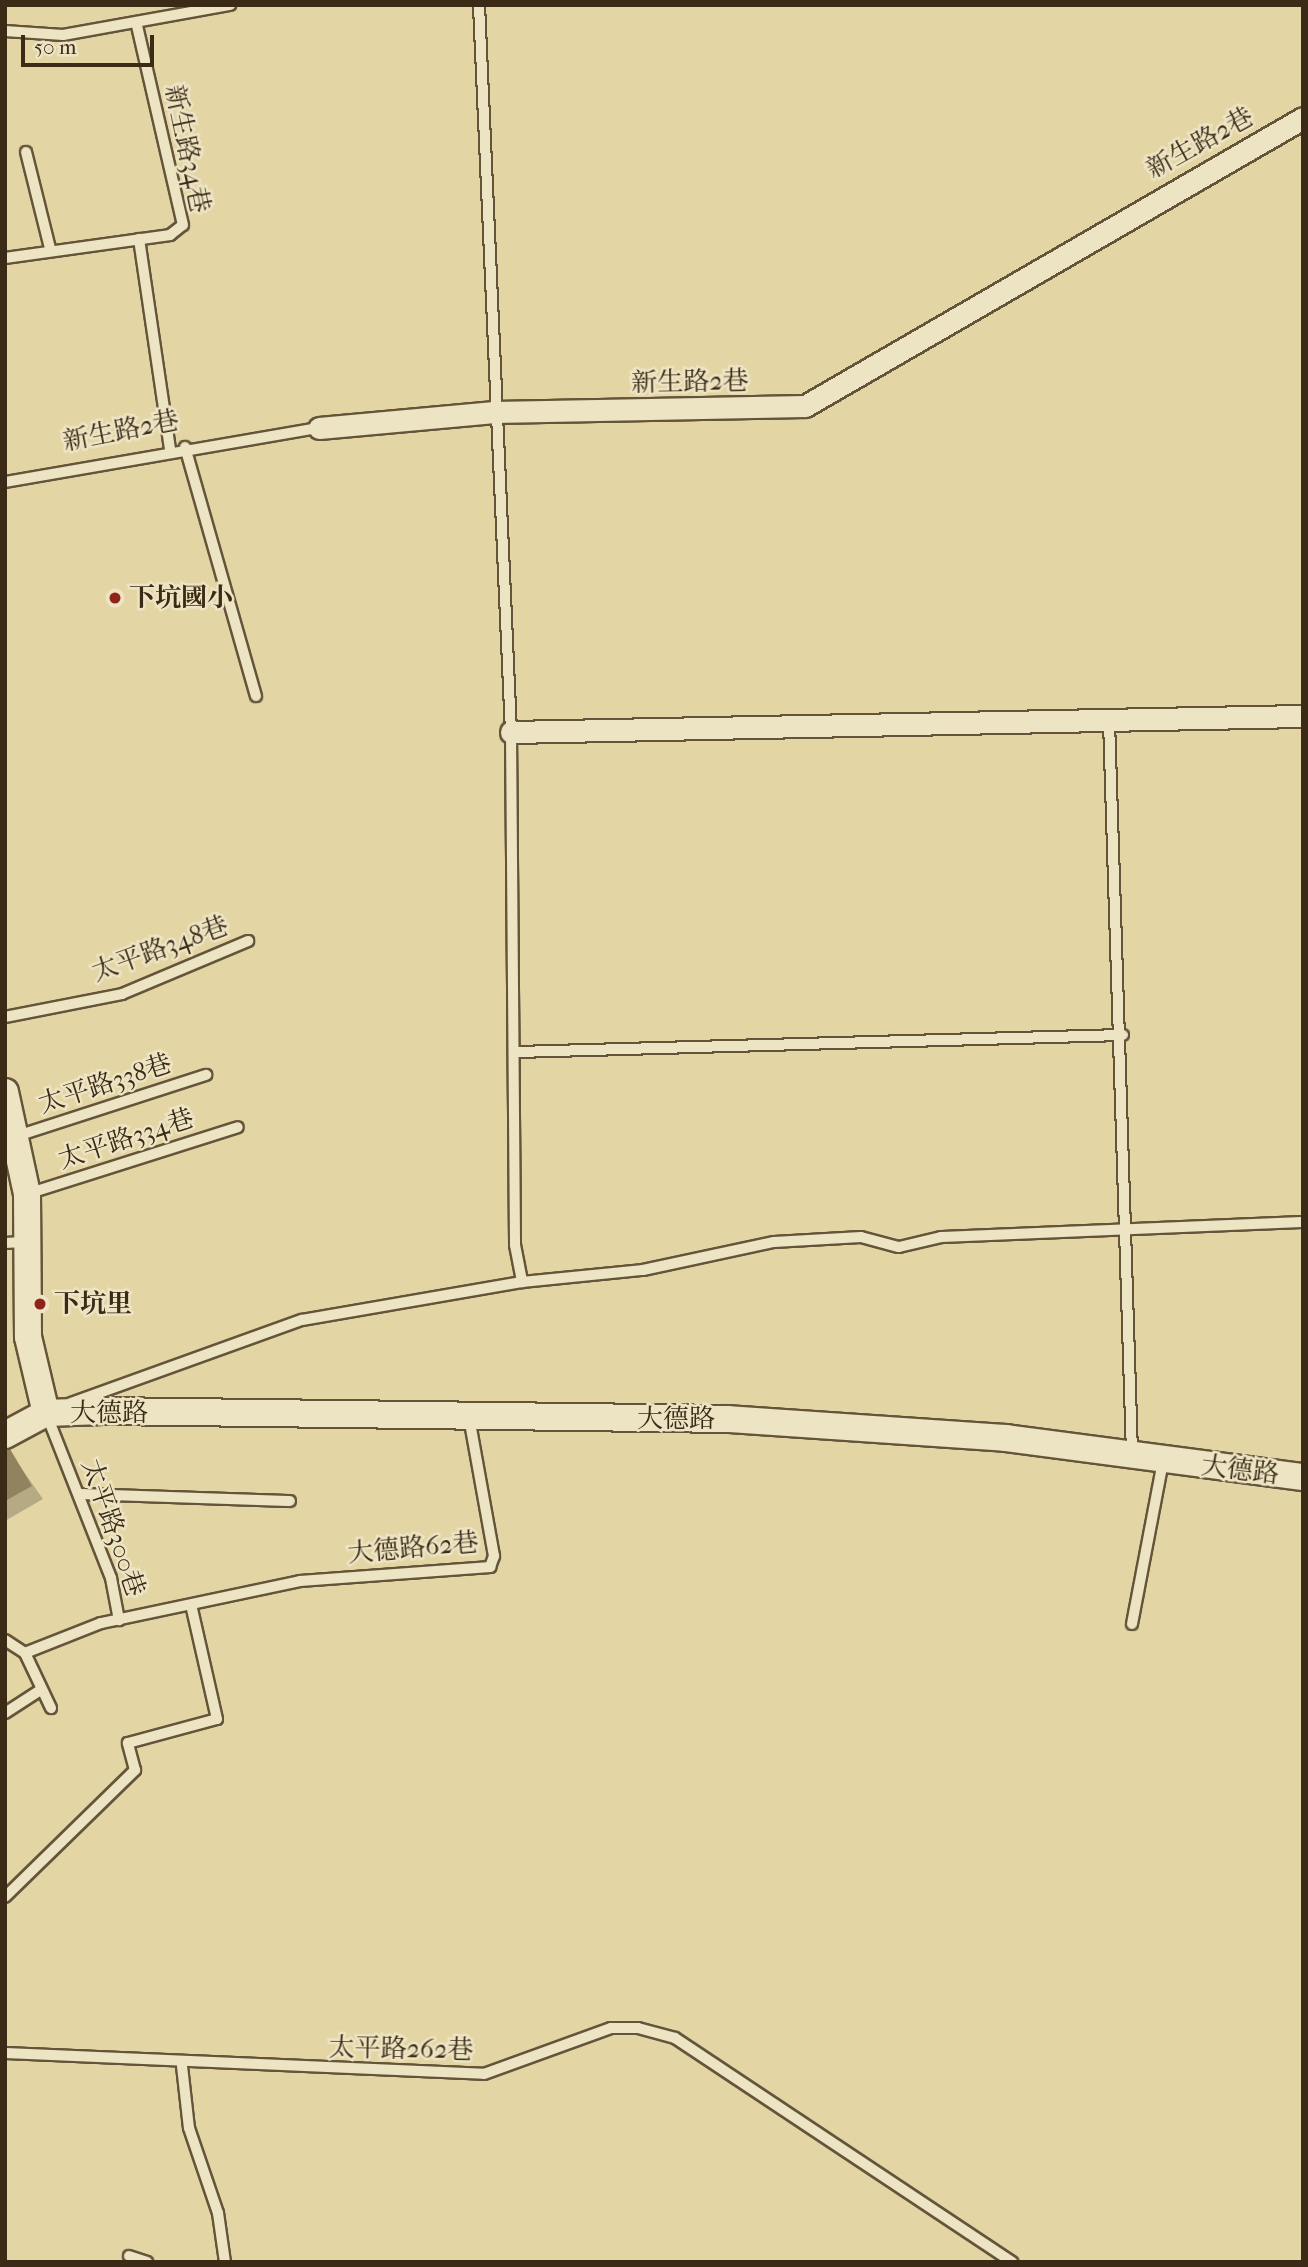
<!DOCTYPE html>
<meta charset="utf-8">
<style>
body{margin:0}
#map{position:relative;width:1308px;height:2267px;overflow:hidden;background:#e4d5a5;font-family:"IM FELL French Canon","Noto Serif TC",serif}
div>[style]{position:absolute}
.shadow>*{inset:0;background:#0003}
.building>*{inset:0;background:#928360}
.roads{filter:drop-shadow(2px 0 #64553a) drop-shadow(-2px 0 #64553a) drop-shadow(0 2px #64553a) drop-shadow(0 -2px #64553a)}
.service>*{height:10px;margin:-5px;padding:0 5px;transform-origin:5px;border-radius:5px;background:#ede4c4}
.minor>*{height:21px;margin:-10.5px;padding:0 10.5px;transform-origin:10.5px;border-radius:10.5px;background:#ede4c4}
.tertiary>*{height:26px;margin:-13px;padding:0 13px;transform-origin:13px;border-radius:13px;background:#ede4c4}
.dots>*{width:19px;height:19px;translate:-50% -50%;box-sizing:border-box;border:4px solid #ede4c4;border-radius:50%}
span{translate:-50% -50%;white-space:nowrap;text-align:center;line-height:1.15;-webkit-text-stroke:5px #ede4c4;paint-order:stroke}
.street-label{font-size:26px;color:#3a2a16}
.poi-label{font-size:26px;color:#3a2a16;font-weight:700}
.left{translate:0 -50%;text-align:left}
.frame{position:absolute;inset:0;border:7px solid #3a2a16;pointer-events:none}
.scale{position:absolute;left:21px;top:35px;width:133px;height:32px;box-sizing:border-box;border:4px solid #3a2a16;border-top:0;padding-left:9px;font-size:21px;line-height:24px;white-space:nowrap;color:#3a2a16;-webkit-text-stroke:5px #ede4c4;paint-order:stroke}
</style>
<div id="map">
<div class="shadow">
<div style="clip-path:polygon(10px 1452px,43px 1499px,5px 1521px,5px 1454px)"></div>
</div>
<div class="building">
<div style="clip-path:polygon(10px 1449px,32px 1486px,5px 1501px,5px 1451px)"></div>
</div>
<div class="roads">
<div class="service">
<div style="left:479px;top:5px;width:728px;rotate:87.48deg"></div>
<div style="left:511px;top:732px;width:513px;rotate:89.55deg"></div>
<div style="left:515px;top:1245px;width:38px;rotate:79deg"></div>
<div style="left:5px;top:31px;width:58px;rotate:3.9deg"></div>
<div style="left:63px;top:35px;width:170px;rotate:-10.2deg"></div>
<div style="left:26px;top:152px;width:99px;rotate:76deg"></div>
<div style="left:139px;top:239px;width:213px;rotate:81.6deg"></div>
<div style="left:5px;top:258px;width:167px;rotate:-7.9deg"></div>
<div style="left:170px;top:235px;width:16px;rotate:-38deg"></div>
<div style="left:183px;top:225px;width:204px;rotate:-103deg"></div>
<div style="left:185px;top:447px;width:259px;rotate:74.1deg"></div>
<div style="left:5px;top:482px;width:319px;rotate:-9.8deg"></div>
<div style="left:1109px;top:721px;width:733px;rotate:88.2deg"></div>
<div style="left:5px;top:1017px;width:119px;rotate:-11.1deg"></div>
<div style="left:122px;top:994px;width:137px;rotate:-22.8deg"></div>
<div style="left:517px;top:1052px;width:606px;rotate:-1.61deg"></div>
<div style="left:17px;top:1136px;width:199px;rotate:-17.9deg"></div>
<div style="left:27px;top:1194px;width:221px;rotate:-17.6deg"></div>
<div style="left:5px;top:1243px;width:18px;rotate:-3deg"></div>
<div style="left:71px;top:1403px;width:245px;rotate:-19.8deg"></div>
<div style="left:302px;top:1320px;width:223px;rotate:-9.8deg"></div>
<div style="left:522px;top:1282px;width:122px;rotate:-5.7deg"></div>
<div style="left:643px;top:1270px;width:134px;rotate:-12.1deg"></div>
<div style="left:774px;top:1242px;width:87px;rotate:-3.3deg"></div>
<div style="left:861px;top:1237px;width:39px;rotate:15deg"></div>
<div style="left:899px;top:1247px;width:43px;rotate:-13.4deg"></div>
<div style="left:941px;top:1237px;width:362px;rotate:-2.4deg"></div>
<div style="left:46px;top:1413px;width:177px;rotate:68.5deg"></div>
<div style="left:111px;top:1578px;width:43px;rotate:79.2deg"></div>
<div style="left:79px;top:1494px;width:211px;rotate:1.9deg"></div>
<div style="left:1132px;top:1624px;width:166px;rotate:-79.2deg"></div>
<div style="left:5px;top:1640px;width:24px;rotate:33deg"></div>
<div style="left:25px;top:1653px;width:61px;rotate:64.7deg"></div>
<div style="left:25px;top:1653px;width:82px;rotate:-21.5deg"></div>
<div style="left:101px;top:1623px;width:203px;rotate:-11.9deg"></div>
<div style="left:300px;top:1581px;width:191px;rotate:-4.2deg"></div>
<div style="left:490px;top:1567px;width:12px;rotate:-70deg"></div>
<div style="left:494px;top:1556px;width:141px;rotate:-100.2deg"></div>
<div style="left:5px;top:1713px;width:40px;rotate:-32.9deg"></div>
<div style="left:5px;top:1897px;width:182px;rotate:-44.3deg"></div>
<div style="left:135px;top:1770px;width:28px;rotate:-105deg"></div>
<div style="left:128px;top:1743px;width:92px;rotate:-15.1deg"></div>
<div style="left:217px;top:1719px;width:117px;rotate:-102.8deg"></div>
<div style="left:5px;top:2053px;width:479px;rotate:2.5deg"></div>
<div style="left:484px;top:2074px;width:135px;rotate:-19.9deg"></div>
<div style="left:611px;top:2028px;width:27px"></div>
<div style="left:638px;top:2028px;width:38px;rotate:15deg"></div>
<div style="left:675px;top:2038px;width:405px;rotate:33.6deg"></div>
<div style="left:182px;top:2066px;width:62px;rotate:83.6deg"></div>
<div style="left:189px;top:2128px;width:90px;rotate:71.2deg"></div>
<div style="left:218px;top:2213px;width:49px;rotate:81.9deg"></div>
<div style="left:129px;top:2256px;width:19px;rotate:18deg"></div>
</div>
<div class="minor">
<div style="left:319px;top:428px;width:176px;rotate:-5.2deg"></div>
<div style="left:494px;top:412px;width:311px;rotate:-1.1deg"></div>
<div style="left:805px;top:406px;width:575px;rotate:-30.04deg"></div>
<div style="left:511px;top:732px;width:792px;rotate:-1.16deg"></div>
</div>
<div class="tertiary">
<div style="left:5px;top:1092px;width:104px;rotate:77.8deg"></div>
<div style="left:27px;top:1194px;width:143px;rotate:89.6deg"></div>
<div style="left:28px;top:1337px;width:78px;rotate:76.7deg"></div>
<div style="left:5px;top:1435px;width:47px;rotate:-28.2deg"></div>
<div style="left:46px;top:1413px;width:57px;rotate:-2deg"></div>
<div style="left:103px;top:1411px;width:625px;rotate:0.73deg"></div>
<div style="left:728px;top:1419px;width:279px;rotate:3.9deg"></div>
<div style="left:1006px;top:1438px;width:300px;rotate:7.5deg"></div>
</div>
</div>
<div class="dots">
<div style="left:115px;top:598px;background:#8f2418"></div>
<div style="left:40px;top:1304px;background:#8f2418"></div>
</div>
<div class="street-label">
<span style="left:1200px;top:143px;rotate:-29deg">新生路2巷</span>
<span style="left:187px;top:149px;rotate:78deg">新生路34巷</span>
<span style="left:690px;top:382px;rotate:-1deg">新生路2巷</span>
<span style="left:121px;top:431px;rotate:-11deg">新生路2巷</span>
<span style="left:160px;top:949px;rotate:-20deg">太平路348巷</span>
<span style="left:105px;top:1084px;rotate:-18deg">太平路338巷</span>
<span style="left:126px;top:1139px;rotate:-18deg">太平路334巷</span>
<span style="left:109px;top:1413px">大德路</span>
<span style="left:676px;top:1419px">大德路</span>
<span style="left:1240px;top:1470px;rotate:7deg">大德路</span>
<span style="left:113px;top:1528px;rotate:71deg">太平路300巷</span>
<span style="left:413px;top:1548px;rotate:-5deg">大德路62巷</span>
<span style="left:401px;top:2049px;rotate:1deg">太平路262巷</span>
</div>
<div class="poi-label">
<span class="left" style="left:129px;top:598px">下坑國小</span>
<span class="left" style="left:54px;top:1304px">下坑里</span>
</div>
<div class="frame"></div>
<div class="scale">50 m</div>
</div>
